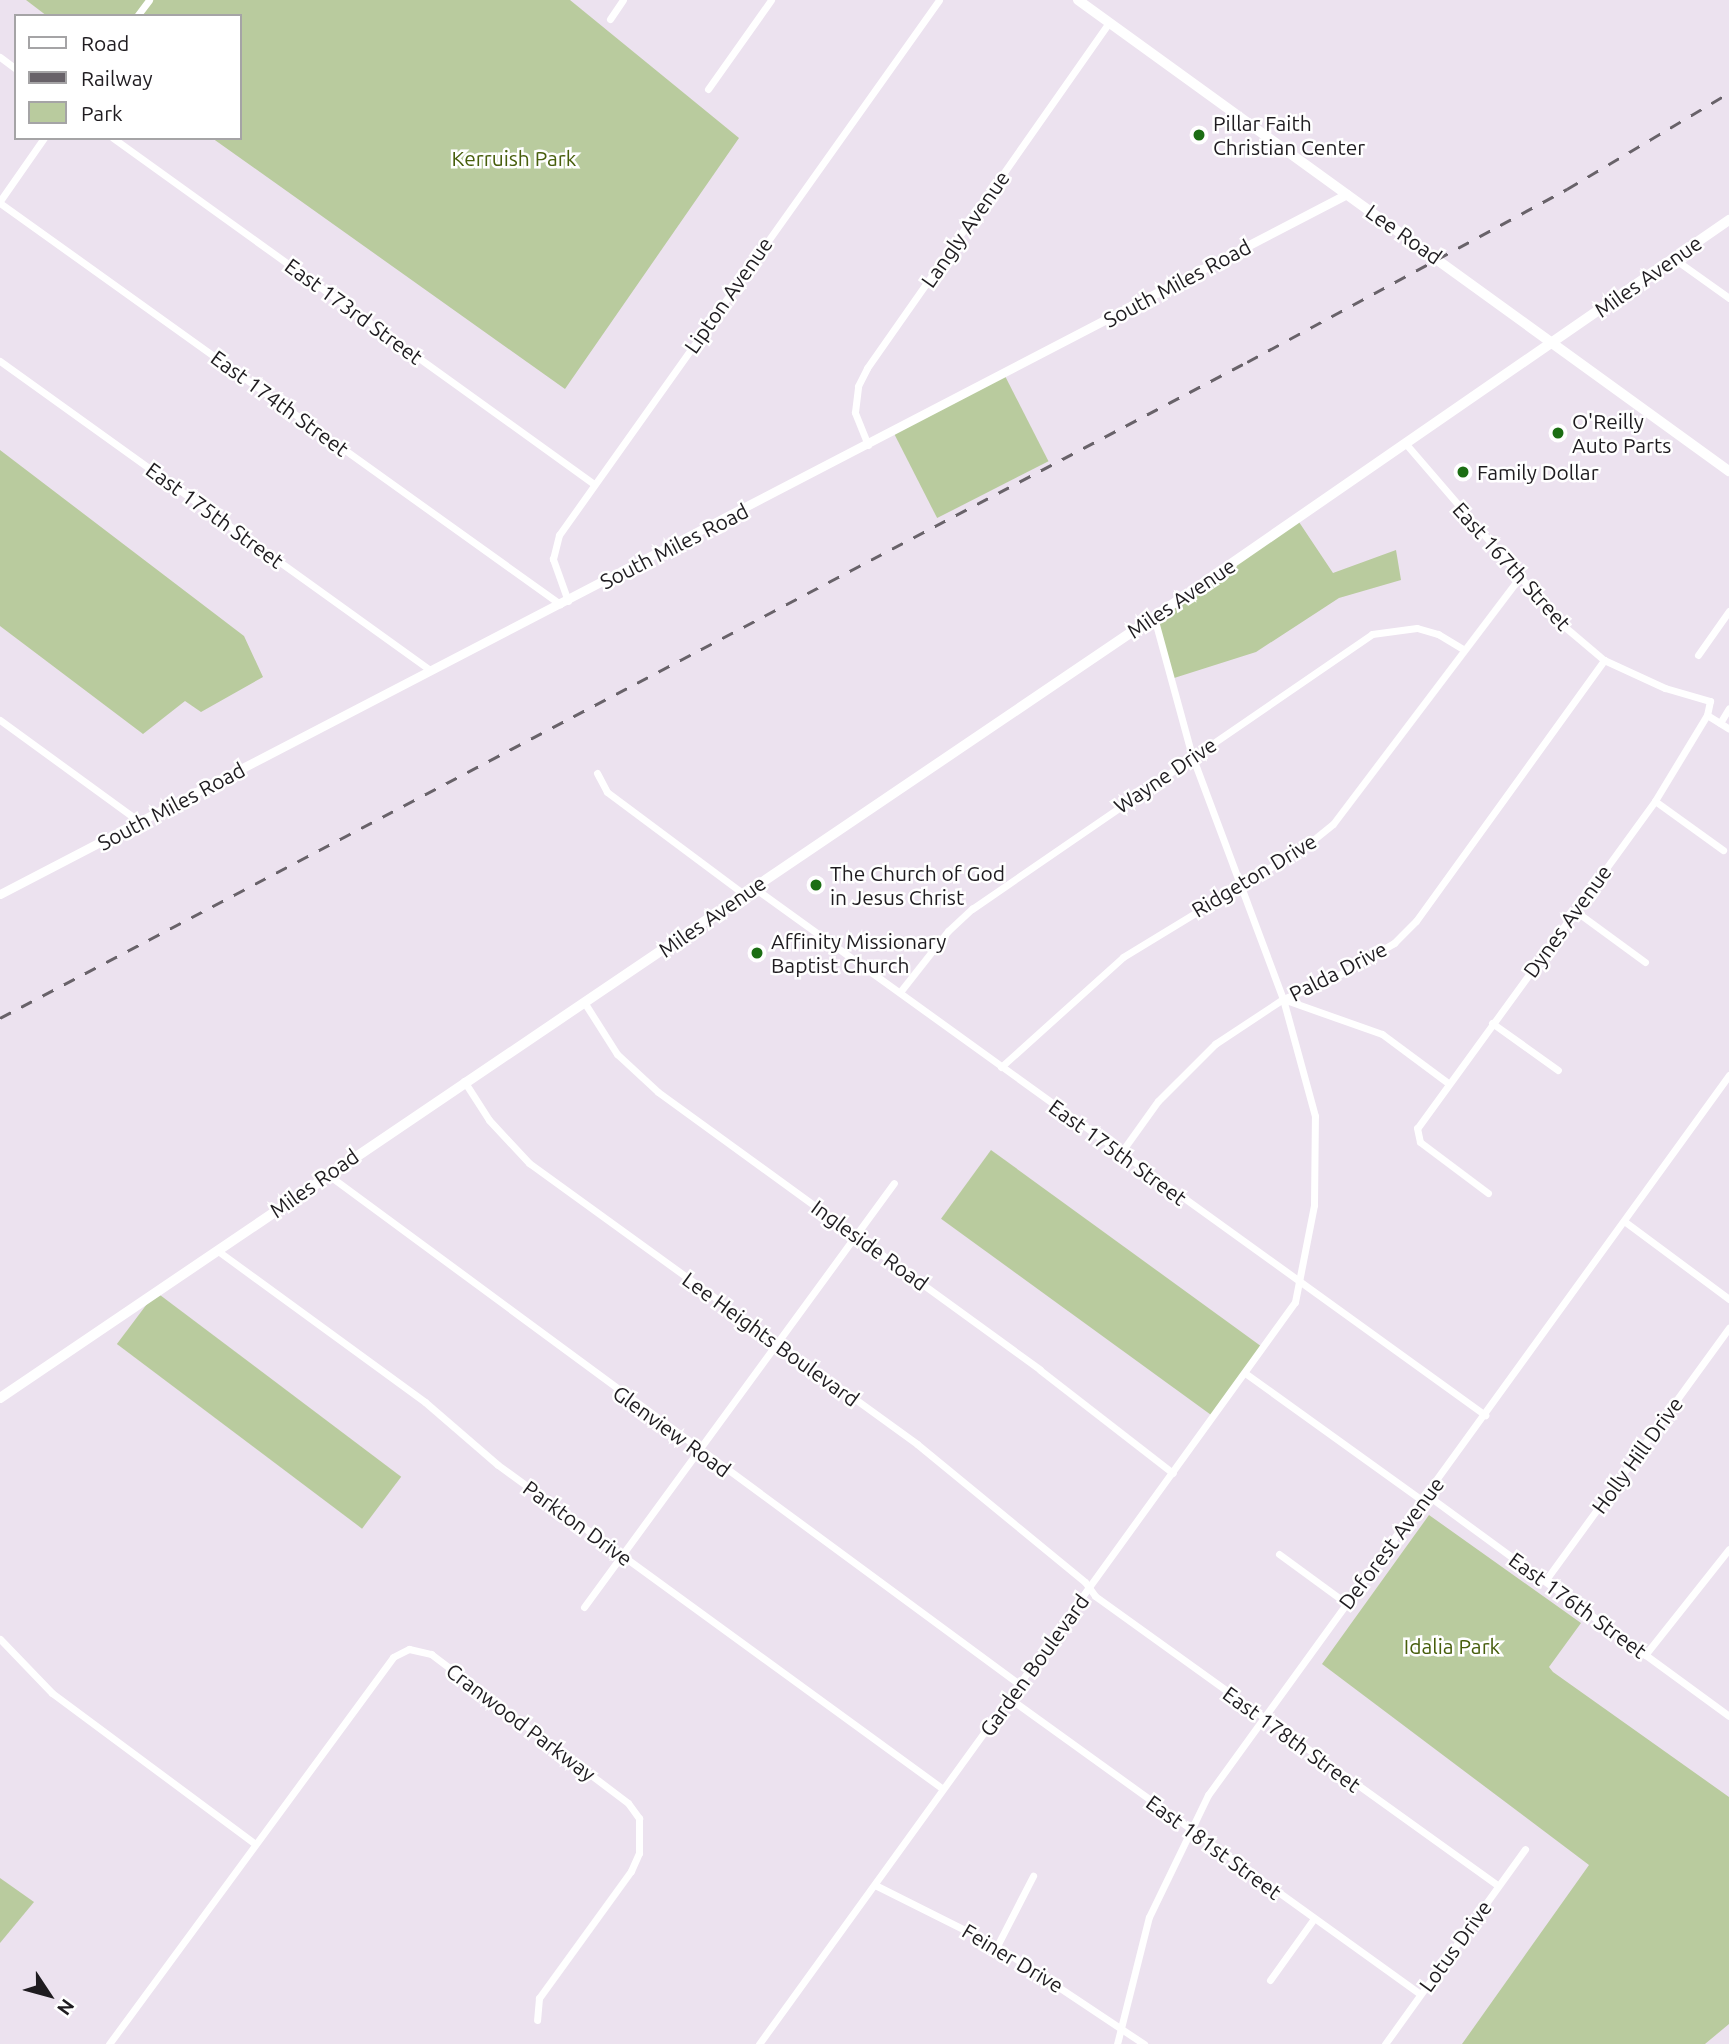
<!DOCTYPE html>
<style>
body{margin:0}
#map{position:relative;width:1729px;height:2044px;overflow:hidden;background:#ece2ef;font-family:Ubuntu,sans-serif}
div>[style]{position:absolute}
.green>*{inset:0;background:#b9cb9e;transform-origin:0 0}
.minor>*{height:7px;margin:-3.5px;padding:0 3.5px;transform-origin:3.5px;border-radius:3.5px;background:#fff}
.tertiary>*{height:9px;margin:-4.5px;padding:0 4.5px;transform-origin:4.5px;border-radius:4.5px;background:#fff}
.secondary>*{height:10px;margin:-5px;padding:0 5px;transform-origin:5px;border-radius:5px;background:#fff}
.primary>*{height:10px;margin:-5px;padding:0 5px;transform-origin:5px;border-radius:5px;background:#fff}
.rail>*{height:2.5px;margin-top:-1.25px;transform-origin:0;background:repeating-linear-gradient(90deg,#686269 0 12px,transparent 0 24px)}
.dots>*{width:19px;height:19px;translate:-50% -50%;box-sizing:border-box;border:4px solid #fff;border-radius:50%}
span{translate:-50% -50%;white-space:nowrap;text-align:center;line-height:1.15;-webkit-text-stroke:5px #fff;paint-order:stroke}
.poi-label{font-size:21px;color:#1f1c20}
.left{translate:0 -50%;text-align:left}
.park-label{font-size:21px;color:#475e0c}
.street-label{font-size:21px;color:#1f1c20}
.legend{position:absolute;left:14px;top:14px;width:228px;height:126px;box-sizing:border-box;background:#fff;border:2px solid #a5a4a6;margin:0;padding:9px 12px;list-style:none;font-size:21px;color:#1f1c20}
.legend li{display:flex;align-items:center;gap:14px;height:35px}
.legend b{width:35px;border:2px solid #a5a4a6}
.north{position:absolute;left:14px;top:1960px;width:70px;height:70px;-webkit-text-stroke:5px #fff;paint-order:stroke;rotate:126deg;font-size:19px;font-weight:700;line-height:28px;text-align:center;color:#1f1c20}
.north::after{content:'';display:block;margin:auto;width:24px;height:32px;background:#1f1c20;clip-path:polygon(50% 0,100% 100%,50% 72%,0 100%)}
</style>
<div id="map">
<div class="green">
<div style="clip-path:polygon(26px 0,570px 0,739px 138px,565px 389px,212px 138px,240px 138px,240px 16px,47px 16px)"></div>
<div style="left:1004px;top:374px;width:98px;height:125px;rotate:63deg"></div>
<div style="clip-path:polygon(0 450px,244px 636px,263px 677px,201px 712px,185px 701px,143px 734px,0 626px)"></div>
<div style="clip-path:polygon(1297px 519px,1333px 573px,1396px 550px,1401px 580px,1339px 598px,1256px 652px,1171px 679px,1154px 617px)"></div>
<div style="left:991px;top:1150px;width:336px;height:85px;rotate:36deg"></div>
<div style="left:156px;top:1292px;width:307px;height:65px;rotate:37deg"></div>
<div style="clip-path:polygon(1429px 1515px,1581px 1623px,1549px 1667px,1553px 1672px,1729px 1797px,1729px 2024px,1705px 2044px,1462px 2044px,1589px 1865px,1322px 1664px)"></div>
<div style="clip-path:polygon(0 1878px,34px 1902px,0 1943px)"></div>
</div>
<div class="minor">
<div style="left:137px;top:16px;width:20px;rotate:-53deg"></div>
<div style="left:610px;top:19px;width:23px;rotate:-56deg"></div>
<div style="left:0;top:57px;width:20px;rotate:37deg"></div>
<div style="left:708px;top:89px;width:109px;rotate:-54.7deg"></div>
<div style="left:113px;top:138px;width:593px;rotate:35.73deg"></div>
<div style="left:0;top:201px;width:77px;rotate:-55.1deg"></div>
<div style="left:0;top:203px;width:689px;rotate:35.61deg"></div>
<div style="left:1673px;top:258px;width:69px;rotate:35.5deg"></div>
<div style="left:0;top:361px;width:530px;rotate:35.7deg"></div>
<div style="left:1406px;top:444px;width:235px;rotate:49.3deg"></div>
<div style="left:1559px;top:622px;width:59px;rotate:40.2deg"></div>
<div style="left:1604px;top:660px;width:67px;rotate:24.7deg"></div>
<div style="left:1665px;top:688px;width:47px;rotate:16.1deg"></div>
<div style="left:1710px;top:701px;width:14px;rotate:102deg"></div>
<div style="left:1707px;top:715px;width:100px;rotate:121.2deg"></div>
<div style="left:1655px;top:801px;width:404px;rotate:126deg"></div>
<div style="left:1417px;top:1128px;width:14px;rotate:78deg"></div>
<div style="left:1420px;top:1142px;width:85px;rotate:36.9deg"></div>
<div style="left:868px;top:445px;width:35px;rotate:-112deg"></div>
<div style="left:855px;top:412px;width:26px;rotate:-83deg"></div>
<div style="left:858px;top:386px;width:20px;rotate:-63deg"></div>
<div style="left:867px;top:368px;width:421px;rotate:-55deg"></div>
<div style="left:568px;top:601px;width:45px;rotate:-109.7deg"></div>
<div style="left:553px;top:559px;width:25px;rotate:-76deg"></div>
<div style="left:559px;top:535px;width:656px;rotate:-54.61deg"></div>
<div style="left:1698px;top:655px;width:54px;rotate:-54.8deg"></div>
<div style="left:1707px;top:715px;width:26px;rotate:32deg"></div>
<div style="left:0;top:720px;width:173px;rotate:36.1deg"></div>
<div style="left:1720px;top:723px;width:17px;rotate:-59deg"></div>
<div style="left:597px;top:773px;width:21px;rotate:62deg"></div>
<div style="left:607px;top:792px;width:171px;rotate:36.7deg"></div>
<div style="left:1655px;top:801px;width:84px;rotate:35.8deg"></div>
<div style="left:753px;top:887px;width:903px;rotate:35.8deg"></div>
<div style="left:1574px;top:910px;width:88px;rotate:36.2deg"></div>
<div style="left:900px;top:992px;width:78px;rotate:-51.8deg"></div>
<div style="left:948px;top:931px;width:33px;rotate:-43deg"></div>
<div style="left:972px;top:909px;width:485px;rotate:-34.5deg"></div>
<div style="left:1372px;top:634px;width:45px;rotate:-7.6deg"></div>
<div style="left:1417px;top:628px;width:22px;rotate:16deg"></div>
<div style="left:1438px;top:634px;width:29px;rotate:31deg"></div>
<div style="left:1283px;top:999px;width:105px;rotate:19.5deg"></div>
<div style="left:1382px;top:1034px;width:82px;rotate:36.6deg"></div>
<div style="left:584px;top:1002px;width:62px;rotate:57.6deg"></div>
<div style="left:617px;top:1054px;width:56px;rotate:42.8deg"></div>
<div style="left:658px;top:1092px;width:472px;rotate:36deg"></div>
<div style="left:1040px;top:1370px;width:168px;rotate:37.8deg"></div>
<div style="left:1492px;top:1023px;width:81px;rotate:35.5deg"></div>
<div style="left:1001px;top:1067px;width:164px;rotate:-42deg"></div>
<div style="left:1123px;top:957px;width:215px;rotate:-31.3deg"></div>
<div style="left:1307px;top:845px;width:33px;rotate:-39deg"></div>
<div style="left:1333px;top:824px;width:308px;rotate:-52.9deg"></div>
<div style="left:464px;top:1081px;width:46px;rotate:57.3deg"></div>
<div style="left:489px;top:1120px;width:59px;rotate:47.1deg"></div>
<div style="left:529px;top:1163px;width:479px;rotate:35.9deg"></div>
<div style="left:917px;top:1444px;width:217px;rotate:39.4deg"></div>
<div style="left:1085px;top:1582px;width:17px;rotate:54deg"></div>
<div style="left:1095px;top:1596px;width:496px;rotate:35.7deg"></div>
<div style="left:1120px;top:1154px;width:65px;rotate:-54.4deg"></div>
<div style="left:1158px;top:1101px;width:81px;rotate:-45deg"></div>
<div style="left:1215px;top:1044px;width:82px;rotate:-33.5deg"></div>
<div style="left:1283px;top:999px;width:53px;rotate:-22.2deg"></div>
<div style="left:1332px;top:979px;width:72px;rotate:-30.1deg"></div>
<div style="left:1394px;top:943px;width:31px;rotate:-45deg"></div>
<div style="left:1416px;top:921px;width:322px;rotate:-54.2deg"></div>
<div style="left:327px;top:1174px;width:860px;rotate:36.39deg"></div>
<div style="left:1624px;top:1221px;width:131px;rotate:36.6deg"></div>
<div style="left:218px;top:1251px;width:256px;rotate:36.1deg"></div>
<div style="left:425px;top:1402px;width:96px;rotate:40.8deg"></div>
<div style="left:498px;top:1465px;width:550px;rotate:36.06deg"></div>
<div style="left:1245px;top:1373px;width:219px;rotate:35.7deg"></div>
<div style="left:1427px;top:1495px;width:374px;rotate:36.2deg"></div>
<div style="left:1279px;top:1554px;width:83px;rotate:36.2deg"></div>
<div style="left:1545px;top:1581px;width:313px;rotate:-54deg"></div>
<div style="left:584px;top:1607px;width:525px;rotate:-53.83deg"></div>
<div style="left:0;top:1639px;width:75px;rotate:46.1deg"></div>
<div style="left:52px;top:1693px;width:253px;rotate:36.6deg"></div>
<div style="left:1645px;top:1655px;width:135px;rotate:-51.6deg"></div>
<div style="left:1009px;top:1698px;width:506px;rotate:35.76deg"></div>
<div style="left:875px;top:1885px;width:136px;rotate:26.6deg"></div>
<div style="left:997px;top:1946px;width:177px;rotate:33.7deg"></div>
<div style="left:997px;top:1946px;width:79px;rotate:-62.8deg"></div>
<div style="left:1270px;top:1980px;width:74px;rotate:-54.4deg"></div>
<div style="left:109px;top:2044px;width:480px;rotate:-53.7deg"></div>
<div style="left:393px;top:1657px;width:18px;rotate:-27deg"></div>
<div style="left:409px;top:1649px;width:23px;rotate:13deg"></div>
<div style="left:431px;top:1654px;width:247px;rotate:37.1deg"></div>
<div style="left:628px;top:1803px;width:19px;rotate:54deg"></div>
<div style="left:639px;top:1818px;width:35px;rotate:90deg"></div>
<div style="left:639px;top:1853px;width:20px;rotate:114deg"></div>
<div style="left:631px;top:1871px;width:157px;rotate:125.9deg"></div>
<div style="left:539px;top:1998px;width:22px;rotate:95deg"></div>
<div style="left:759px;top:2044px;width:915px;rotate:-54.16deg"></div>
<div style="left:1295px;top:1302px;width:99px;rotate:-78.9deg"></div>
<div style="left:1314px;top:1205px;width:89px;rotate:-89.4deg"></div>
<div style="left:1315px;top:1116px;width:121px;rotate:-105.3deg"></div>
<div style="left:1283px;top:999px;width:259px;rotate:-110.5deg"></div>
<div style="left:1192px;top:756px;width:144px;rotate:-105.3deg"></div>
<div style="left:1117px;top:2044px;width:131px;rotate:-75.9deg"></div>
<div style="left:1149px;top:1917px;width:136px;rotate:-64.2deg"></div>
<div style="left:1208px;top:1795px;width:889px;rotate:-54.11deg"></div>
<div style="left:1385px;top:2044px;width:240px;rotate:-54.3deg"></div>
</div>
<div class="tertiary">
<div style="left:0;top:894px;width:1518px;rotate:-27.46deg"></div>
</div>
<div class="secondary">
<div style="left:1078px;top:0;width:804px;rotate:35.89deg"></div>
</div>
<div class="primary">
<div style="left:0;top:1398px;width:1393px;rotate:-34.09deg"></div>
<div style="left:1154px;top:617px;width:699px;rotate:-34.62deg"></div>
</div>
<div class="rail">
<div style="left:0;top:1018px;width:1409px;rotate:-27.75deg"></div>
<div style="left:1247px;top:362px;width:364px;rotate:-28.4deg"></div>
<div style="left:1567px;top:189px;width:188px;rotate:-30.7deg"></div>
</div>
<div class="dots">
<div style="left:1199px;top:135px;background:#1b6d13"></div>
<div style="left:1558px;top:433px;background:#1b6d13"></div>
<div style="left:1463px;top:472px;background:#1b6d13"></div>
<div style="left:816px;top:885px;background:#1b6d13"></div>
<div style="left:757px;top:953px;background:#1b6d13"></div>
</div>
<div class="poi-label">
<span class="left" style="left:1213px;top:135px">Pillar Faith<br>Christian Center</span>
<span class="left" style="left:1572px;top:433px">O'Reilly<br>Auto Parts</span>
<span class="left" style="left:1477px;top:472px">Family Dollar</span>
<span class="left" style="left:830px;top:885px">The Church of God<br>in Jesus Christ</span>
<span class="left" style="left:771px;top:953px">Affinity Missionary<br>Baptist Church</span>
</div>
<div class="park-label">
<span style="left:514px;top:158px">Kerruish Park</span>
<span style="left:1452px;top:1646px">Idalia Park</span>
</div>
<div class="street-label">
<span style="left:965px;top:229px;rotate:-55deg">Langly Avenue</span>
<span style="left:1404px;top:234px;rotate:35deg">Lee Road</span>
<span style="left:1648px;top:276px;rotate:-35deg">Miles Avenue</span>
<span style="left:1177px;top:283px;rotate:-28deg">South Miles Road</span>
<span style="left:728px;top:295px;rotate:-55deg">Lipton Avenue</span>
<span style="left:354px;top:311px;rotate:36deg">East 173rd Street</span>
<span style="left:280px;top:403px;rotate:36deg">East 174th Street</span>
<span style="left:215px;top:515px;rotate:36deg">East 175th Street</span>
<span style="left:674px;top:546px;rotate:-27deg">South Miles Road</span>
<span style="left:1512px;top:566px;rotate:48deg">East 167th Street</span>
<span style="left:1181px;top:598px;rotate:-34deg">Miles Avenue</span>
<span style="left:1165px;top:775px;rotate:-34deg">Wayne Drive</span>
<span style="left:171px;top:806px;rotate:-28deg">South Miles Road</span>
<span style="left:1254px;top:875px;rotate:-31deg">Ridgeton Drive</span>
<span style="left:712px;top:916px;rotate:-35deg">Miles Avenue</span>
<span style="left:1567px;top:921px;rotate:-54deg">Dynes Avenue</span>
<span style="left:1338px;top:971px;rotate:-27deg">Palda Drive</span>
<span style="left:1118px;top:1152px;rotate:36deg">East 175th Street</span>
<span style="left:314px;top:1183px;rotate:-35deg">Miles Road</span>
<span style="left:870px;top:1245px;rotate:36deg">Ingleside Road</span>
<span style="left:771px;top:1339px;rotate:36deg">Lee Heights Boulevard</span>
<span style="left:672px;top:1431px;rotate:36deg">Glenview Road</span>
<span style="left:1637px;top:1455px;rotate:-54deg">Holly Hill Drive</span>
<span style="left:578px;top:1523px;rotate:36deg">Parkton Drive</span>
<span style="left:1391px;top:1543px;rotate:-53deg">Deforest Avenue</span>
<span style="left:1578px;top:1605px;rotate:36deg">East 176th Street</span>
<span style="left:1034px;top:1665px;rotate:-54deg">Garden Boulevard</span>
<span style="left:521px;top:1722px;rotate:37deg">Cranwood Parkway</span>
<span style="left:1292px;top:1739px;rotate:36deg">East 178th Street</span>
<span style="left:1214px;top:1847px;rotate:36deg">East 181st Street</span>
<span style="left:1455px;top:1946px;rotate:-54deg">Lotus Drive</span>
<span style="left:1013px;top:1958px;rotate:31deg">Feiner Drive</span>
</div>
<ul class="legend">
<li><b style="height:9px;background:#fff"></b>Road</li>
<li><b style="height:9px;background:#686269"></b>Railway</li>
<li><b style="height:19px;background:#b9cb9e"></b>Park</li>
</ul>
<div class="north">N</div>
</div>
